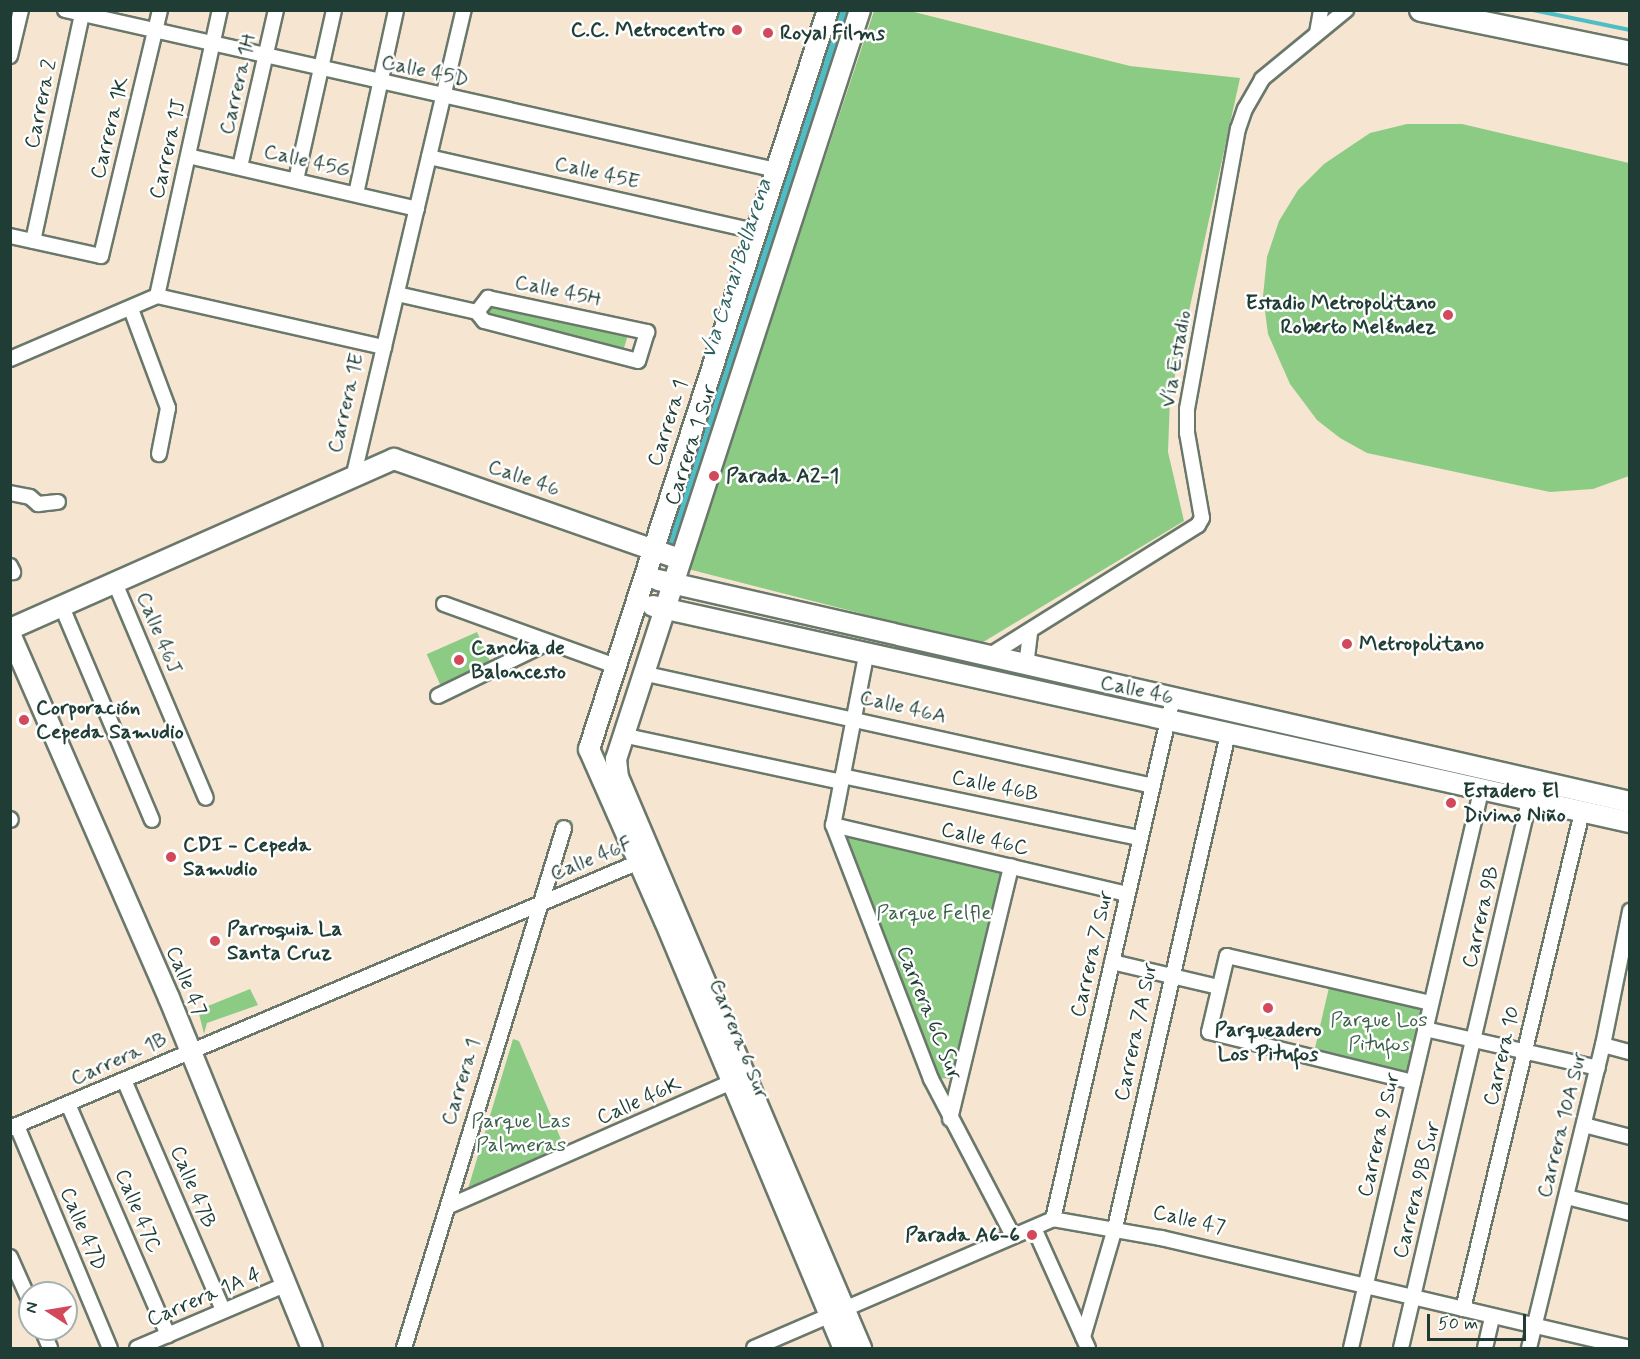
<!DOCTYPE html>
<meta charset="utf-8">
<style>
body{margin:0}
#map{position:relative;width:1640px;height:1359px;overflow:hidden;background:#f6e6d1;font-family:Mynerve,sans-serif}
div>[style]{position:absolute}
.green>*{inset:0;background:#8ccb83;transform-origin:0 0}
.stream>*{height:4px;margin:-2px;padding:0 2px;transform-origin:2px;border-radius:2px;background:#4fbdc6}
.canal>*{height:14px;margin:-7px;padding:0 7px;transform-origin:7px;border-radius:7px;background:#4fbdc6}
.roads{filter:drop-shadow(2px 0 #6a786b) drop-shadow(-2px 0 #6a786b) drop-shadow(0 2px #6a786b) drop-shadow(0 -2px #6a786b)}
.street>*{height:14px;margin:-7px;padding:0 7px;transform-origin:7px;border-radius:7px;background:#fff}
.secondary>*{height:20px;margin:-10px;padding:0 10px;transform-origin:10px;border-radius:10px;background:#fff}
.primary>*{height:22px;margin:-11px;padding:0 11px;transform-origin:11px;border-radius:11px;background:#fff}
.dots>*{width:16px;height:16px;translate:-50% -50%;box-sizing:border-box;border:3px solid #fff;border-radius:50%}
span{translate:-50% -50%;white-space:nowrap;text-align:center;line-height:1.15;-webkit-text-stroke:5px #fff;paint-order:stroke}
.poi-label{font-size:21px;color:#1f3d34;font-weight:700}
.right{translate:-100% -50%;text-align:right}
.left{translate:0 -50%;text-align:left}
.street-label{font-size:21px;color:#1f3d34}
.park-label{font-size:21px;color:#3a6048}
.water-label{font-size:22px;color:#2d6360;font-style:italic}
.frame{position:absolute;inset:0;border:12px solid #1f3d34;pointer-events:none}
.north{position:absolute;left:18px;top:1281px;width:60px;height:60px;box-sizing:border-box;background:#fff;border:2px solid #a5b1ae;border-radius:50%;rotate:282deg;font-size:16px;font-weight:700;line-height:24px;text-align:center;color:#1f3d34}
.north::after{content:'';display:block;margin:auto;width:21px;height:27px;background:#d1495b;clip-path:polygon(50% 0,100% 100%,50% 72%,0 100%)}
.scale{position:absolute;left:1427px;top:1314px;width:99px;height:27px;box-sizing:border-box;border:3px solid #1f3d34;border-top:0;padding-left:8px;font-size:18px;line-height:21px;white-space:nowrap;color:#1f3d34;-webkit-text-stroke:4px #fff;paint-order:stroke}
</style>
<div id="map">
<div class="green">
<div style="clip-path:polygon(874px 11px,910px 11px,1130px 66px,1240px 78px,1170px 398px,1168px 452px,1184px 521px,980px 644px,688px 569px)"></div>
<div style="clip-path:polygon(1407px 124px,1462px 124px,1629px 163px,1629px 476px,1593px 489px,1550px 492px,1367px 453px,1340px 438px,1317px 420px,1290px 384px,1268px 334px,1263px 296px,1267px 257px,1279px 221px,1298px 190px,1324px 164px,1370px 133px)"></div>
<div style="clip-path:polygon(489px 303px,628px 335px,623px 351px,486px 316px)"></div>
<div style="left:477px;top:632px;width:36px;height:55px;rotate:66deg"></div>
<div style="clip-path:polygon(836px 827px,1007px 867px,958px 1079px,934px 1078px)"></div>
<div style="left:1330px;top:983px;width:99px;height:73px;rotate:13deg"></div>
<div style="clip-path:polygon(250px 989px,258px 1005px,207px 1023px,204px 1034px,198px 1010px)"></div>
<div style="clip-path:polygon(513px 1039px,519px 1041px,566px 1151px,467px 1192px)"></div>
</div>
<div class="stream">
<div style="left:1533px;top:10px;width:99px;rotate:11.7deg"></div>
</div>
<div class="canal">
<div style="left:671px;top:540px;width:557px;rotate:-72.02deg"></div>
</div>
<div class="roads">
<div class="street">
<div style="left:65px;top:10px;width:729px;rotate:12.68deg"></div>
<div style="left:1317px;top:33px;width:23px;rotate:-80deg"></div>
<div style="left:10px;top:56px;width:47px;rotate:-76.6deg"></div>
<div style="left:188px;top:156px;width:235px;rotate:13deg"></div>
<div style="left:429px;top:157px;width:335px;rotate:12.8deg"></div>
<div style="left:240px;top:167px;width:161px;rotate:-77.1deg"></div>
<div style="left:296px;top:180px;width:174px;rotate:-77.4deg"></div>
<div style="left:356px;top:194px;width:188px;rotate:-77.7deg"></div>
<div style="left:10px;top:236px;width:93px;rotate:12.4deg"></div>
<div style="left:101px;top:256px;width:253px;rotate:-76.5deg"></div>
<div style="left:33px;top:241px;width:236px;rotate:-77.8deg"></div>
<div style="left:397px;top:294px;width:82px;rotate:12.7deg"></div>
<div style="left:157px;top:296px;width:293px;rotate:-77.6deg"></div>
<div style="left:157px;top:296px;width:233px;rotate:12.7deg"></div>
<div style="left:488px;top:298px;width:163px;rotate:12.1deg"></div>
<div style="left:647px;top:332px;width:30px;rotate:107deg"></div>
<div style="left:638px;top:361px;width:159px;rotate:-165.4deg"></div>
<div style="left:484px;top:321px;width:11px;rotate:-128deg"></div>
<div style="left:477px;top:312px;width:18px;rotate:-52deg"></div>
<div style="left:131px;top:309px;width:106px;rotate:69.5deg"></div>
<div style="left:168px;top:408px;width:47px;rotate:101.1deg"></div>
<div style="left:10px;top:359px;width:160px;rotate:-23.2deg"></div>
<div style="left:353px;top:478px;width:481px;rotate:-76.7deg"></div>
<div style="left:10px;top:493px;width:20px;rotate:11deg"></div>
<div style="left:30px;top:497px;width:11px;rotate:41deg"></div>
<div style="left:38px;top:504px;width:20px;rotate:-6deg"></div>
<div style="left:10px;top:566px;width:7px;rotate:63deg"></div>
<div style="left:115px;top:583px;width:233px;rotate:67.1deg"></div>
<div style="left:444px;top:604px;width:182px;rotate:19.9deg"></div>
<div style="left:62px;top:607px;width:231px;rotate:67.1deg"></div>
<div style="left:866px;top:656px;width:172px;rotate:101deg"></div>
<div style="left:833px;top:825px;width:272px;rotate:68.9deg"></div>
<div style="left:931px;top:1079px;width:177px;rotate:62.4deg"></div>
<div style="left:987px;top:657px;width:249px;rotate:-32deg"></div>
<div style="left:1198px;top:525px;width:8px;rotate:-60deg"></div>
<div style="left:1202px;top:518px;width:86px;rotate:-100deg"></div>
<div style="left:1187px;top:433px;width:24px;rotate:-90deg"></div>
<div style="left:1187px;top:409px;width:285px;rotate:-79.7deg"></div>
<div style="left:1238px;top:129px;width:21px;rotate:-71deg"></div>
<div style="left:1245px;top:109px;width:34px;rotate:-60deg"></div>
<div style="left:1262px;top:79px;width:109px;rotate:-39.4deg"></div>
<div style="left:1026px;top:666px;width:35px;rotate:-83deg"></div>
<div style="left:642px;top:673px;width:523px;rotate:12.47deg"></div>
<div style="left:438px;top:696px;width:123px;rotate:-25.9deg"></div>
<div style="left:622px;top:735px;width:224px;rotate:12.1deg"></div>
<div style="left:842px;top:776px;width:304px;rotate:11.8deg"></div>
<div style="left:10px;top:819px;width:1px;rotate:45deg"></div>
<div style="left:833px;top:825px;width:302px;rotate:13.2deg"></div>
<div style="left:1112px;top:962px;width:110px;rotate:13.2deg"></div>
<div style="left:1425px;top:1029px;width:177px;rotate:12.7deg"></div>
<div style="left:1603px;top:1045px;width:28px;rotate:15deg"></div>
<div style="left:124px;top:1080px;width:250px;rotate:66.7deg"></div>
<div style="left:1413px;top:1082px;width:210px;rotate:-166.2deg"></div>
<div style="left:1209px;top:1032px;width:78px;rotate:-76.7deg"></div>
<div style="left:1227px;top:956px;width:209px;rotate:13deg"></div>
<div style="left:68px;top:1104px;width:252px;rotate:66.6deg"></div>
<div style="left:950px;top:1119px;width:260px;rotate:-76.4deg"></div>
<div style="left:1584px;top:1125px;width:48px;rotate:14.6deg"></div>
<div style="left:17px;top:1126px;width:241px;rotate:67.3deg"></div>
<div style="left:10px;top:1128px;width:691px;rotate:-22.93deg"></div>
<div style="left:1567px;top:1197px;width:65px;rotate:14.3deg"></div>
<div style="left:449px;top:1206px;width:317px;rotate:-23.7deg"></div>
<div style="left:1053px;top:1219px;width:535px;rotate:-77.03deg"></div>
<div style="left:1034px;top:1228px;width:132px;rotate:65.8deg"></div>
<div style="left:10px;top:1257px;width:49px;rotate:66deg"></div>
<div style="left:1463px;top:1309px;width:511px;rotate:-76.53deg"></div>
<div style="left:42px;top:1329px;width:21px;rotate:67deg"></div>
<div style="left:1083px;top:1337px;width:114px;rotate:-73.6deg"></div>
<div style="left:1115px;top:1228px;width:507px;rotate:-77.12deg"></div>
<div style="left:137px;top:1348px;width:163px;rotate:-23.1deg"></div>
<div style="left:404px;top:1348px;width:544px;rotate:-72.9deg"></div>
<div style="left:754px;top:1348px;width:326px;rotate:-23.3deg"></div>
<div style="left:1053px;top:1219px;width:110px;rotate:10deg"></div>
<div style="left:1161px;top:1238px;width:482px;rotate:13.2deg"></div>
<div style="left:1351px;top:1348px;width:572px;rotate:-76.86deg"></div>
<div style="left:1401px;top:1348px;width:562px;rotate:-76.83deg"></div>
<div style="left:1485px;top:1348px;width:32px;rotate:-77deg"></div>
<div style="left:1529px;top:1348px;width:312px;rotate:-76.3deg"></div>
<div style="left:1603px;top:1045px;width:137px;rotate:-78.6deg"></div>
</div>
<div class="secondary">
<div style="left:828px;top:10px;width:777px;rotate:107.92deg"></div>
<div style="left:589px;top:749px;width:188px;rotate:66.2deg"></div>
<div style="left:665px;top:921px;width:463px;rotate:67.3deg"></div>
<div style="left:860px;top:10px;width:788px;rotate:108.04deg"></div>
<div style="left:616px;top:759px;width:18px;rotate:84deg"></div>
<div style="left:618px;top:777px;width:621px;rotate:66.95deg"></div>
<div style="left:658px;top:580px;width:997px;rotate:12.87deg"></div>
<div style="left:653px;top:606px;width:1001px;rotate:12.47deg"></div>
<div style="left:10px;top:629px;width:420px;rotate:-23.9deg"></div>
<div style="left:394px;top:459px;width:302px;rotate:19.3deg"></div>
<div style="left:10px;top:634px;width:397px;rotate:66.4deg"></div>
<div style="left:169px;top:998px;width:378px;rotate:67.8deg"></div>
</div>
<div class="primary">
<div style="left:1421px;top:10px;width:213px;rotate:11.6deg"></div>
</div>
</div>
<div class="dots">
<div style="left:737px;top:30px;background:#d1495b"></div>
<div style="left:768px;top:33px;background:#d1495b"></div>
<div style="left:1448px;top:315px;background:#d1495b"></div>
<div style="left:714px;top:476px;background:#d1495b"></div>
<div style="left:1347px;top:644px;background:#d1495b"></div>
<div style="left:459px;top:660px;background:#d1495b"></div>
<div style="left:24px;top:720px;background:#d1495b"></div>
<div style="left:1451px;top:803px;background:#d1495b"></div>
<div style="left:171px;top:857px;background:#d1495b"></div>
<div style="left:215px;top:941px;background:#d1495b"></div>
<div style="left:1268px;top:1008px;background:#d1495b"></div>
<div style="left:1032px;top:1235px;background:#d1495b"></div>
</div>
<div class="poi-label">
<span class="right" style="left:725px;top:30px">C.C. Metrocentro</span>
<span class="left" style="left:780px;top:33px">Royal Films</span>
<span class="right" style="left:1436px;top:315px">Estadio Metropolitano<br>Roberto Meléndez</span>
<span class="left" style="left:726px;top:476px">Parada A2-1</span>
<span class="left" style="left:1359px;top:644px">Metropolitano</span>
<span class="left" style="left:471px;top:660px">Cancha de<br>Baloncesto</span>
<span class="left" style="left:36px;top:720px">Corporación<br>Cepeda Samudio</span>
<span class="left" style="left:1463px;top:803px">Estadero El<br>Divino Niño</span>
<span class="left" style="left:183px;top:857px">CDI - Cepeda<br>Samudio</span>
<span class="left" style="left:227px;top:941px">Parroquia La<br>Santa Cruz</span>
<span style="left:1268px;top:1042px">Parqueadero<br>Los Pitufos</span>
<span class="right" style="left:1020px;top:1235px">Parada A6-6</span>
</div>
<div class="street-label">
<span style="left:425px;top:71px;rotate:12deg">Calle 45D</span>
<span style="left:238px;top:84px;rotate:-77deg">Carrera 1H</span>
<span style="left:41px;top:104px;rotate:-78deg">Carrera 2</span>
<span style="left:110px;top:128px;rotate:-76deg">Carrera 1K</span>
<span style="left:168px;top:149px;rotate:-77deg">Carrera 1J</span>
<span style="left:307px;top:161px;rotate:13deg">Calle 45G</span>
<span style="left:597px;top:173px;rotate:13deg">Calle 45E</span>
<span style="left:558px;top:291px;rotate:12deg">Calle 45H</span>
<span style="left:1176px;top:359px;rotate:-80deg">Vía Estadio</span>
<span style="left:346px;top:403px;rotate:-77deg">Carrera 1E</span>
<span style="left:668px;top:423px;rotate:-72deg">Carrera 1</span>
<span style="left:691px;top:445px;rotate:-72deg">Carrera 1 Sur</span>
<span style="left:524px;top:478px;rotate:19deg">Calle 46</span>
<span style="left:159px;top:633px;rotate:67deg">Calle 46J</span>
<span style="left:1137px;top:690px;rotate:12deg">Calle 46</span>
<span style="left:903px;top:707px;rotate:13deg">Calle 46A</span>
<span style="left:995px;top:786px;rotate:12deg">Calle 46B</span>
<span style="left:985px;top:839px;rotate:13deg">Calle 46C</span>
<span style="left:591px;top:859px;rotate:-22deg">Calle 46F</span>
<span style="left:1481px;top:917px;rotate:-77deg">Carrera 9B</span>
<span style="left:1092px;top:954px;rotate:-77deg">Carrera 7 Sur</span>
<span style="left:186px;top:981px;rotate:67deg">Calle 47</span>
<span style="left:929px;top:1013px;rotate:68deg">Carrera 6C Sur</span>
<span style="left:1136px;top:1032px;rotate:-78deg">Carrera 7A Sur</span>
<span style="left:739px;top:1039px;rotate:68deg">Carrera 6 Sur</span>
<span style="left:1502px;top:1056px;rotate:-77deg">Carrera 10</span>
<span style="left:119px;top:1059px;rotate:-24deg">Carrera 1B</span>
<span style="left:461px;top:1082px;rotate:-73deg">Carrera 1</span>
<span style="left:639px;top:1101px;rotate:-24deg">Calle 46K</span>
<span style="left:1562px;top:1125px;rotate:-76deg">Carrera 10A Sur</span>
<span style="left:1379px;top:1135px;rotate:-77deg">Carrera 9 Sur</span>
<span style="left:193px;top:1187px;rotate:67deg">Calle 47B</span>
<span style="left:1417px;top:1190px;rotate:-76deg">Carrera 9B Sur</span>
<span style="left:138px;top:1211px;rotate:67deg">Calle 47C</span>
<span style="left:1189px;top:1220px;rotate:13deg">Calle 47</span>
<span style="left:83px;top:1229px;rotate:67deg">Calle 47D</span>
<span style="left:204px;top:1297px;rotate:-23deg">Carrera 1A 4</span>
</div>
<div class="park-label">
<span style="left:934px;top:913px">Parque Felfle</span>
<span style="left:1379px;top:1032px">Parque Los<br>Pitufos</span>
<span style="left:521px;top:1133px">Parque Las<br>Palmeras</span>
</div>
<div class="water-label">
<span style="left:737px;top:269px;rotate:-72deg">Via Canal Bellarena</span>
</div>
<div class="frame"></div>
<div class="north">N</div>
<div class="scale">50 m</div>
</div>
